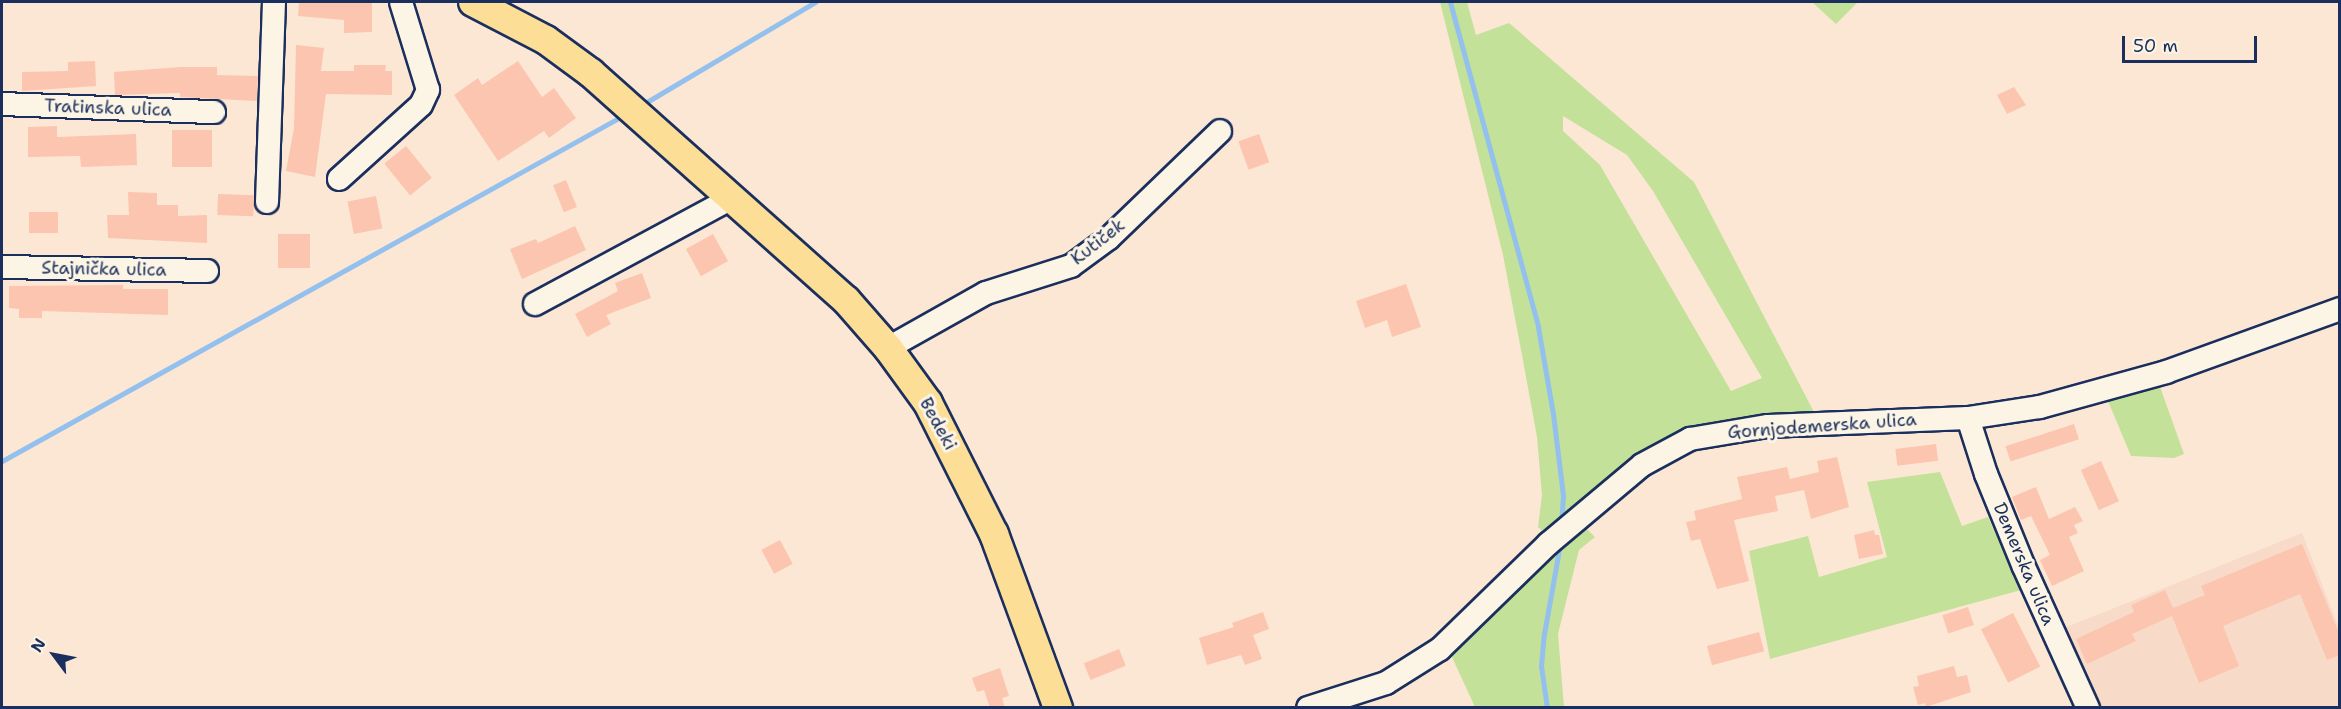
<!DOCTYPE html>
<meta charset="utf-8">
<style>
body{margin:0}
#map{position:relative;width:2341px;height:709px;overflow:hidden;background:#fce7d5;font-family:"Shantell Sans",sans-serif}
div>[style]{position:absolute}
.built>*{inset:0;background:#f8dac8}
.green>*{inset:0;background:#c3e199}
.stream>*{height:5px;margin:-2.5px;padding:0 2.5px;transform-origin:2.5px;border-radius:2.5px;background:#93c0ed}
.building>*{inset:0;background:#fcc5af;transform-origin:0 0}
.roads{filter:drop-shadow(2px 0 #1b2f5e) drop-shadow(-2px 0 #1b2f5e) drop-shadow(0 2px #1b2f5e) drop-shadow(0 -2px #1b2f5e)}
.minor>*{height:22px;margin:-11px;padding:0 11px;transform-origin:11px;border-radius:11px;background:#fcf5e5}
.major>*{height:28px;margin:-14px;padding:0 14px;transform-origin:14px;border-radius:14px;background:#fcde96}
span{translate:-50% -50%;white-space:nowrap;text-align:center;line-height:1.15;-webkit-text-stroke:6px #fcf5e5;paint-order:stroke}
.street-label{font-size:18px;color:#1b2f5e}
.frame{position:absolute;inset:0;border:3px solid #1b2f5e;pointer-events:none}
.north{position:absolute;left:24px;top:625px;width:60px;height:60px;-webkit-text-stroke:4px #fcf5e5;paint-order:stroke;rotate:302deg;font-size:16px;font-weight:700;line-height:24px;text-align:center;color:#1b2f5e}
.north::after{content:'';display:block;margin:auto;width:21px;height:27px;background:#1b2f5e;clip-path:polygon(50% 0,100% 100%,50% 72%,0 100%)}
.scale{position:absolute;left:2122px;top:36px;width:135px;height:27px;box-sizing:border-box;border:3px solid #1b2f5e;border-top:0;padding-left:8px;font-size:18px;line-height:21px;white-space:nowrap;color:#1b2f5e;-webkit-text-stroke:4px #fcf5e5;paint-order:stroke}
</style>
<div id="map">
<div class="built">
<div style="clip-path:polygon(2302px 533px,2339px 628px,2339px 707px,2102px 707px,2064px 628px)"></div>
</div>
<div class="green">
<div style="clip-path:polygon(evenodd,1440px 2px,1467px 2px,1476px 35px,1509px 23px,1694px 182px,1815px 414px,1683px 430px,1627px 462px,1547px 535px,1538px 527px,1542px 495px,1537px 437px,1522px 355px,1503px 255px,1440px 2px,1563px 116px,1627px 155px,1653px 191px,1762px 378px,1731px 391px,1600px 165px,1563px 131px,1563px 116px)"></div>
<div style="clip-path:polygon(1812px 2px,1858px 2px,1836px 24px)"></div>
<div style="clip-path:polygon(2159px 384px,2184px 454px,2174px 458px,2131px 456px,2108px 401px)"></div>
<div style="clip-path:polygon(1940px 472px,1962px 526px,1988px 517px,1996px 535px,2000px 534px,2021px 590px,1770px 659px,1749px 551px,1808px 536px,1819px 577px,1887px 557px,1867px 482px)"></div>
<div style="clip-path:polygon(1584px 526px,1595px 537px,1579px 550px,1558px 634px,1564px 707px,1475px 707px,1451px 655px,1551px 551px)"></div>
</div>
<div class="stream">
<div style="left:1450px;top:2px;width:337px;rotate:74.8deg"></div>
<div style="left:1538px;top:327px;width:88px;rotate:80.2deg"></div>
<div style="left:1553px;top:414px;width:83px;rotate:83deg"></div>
<div style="left:1563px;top:496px;width:27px;rotate:94deg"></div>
<div style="left:640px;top:106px;width:204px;rotate:-30.7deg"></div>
<div style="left:2px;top:461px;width:712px;rotate:-29.09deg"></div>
<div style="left:1547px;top:708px;width:42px;rotate:-98.1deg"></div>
<div style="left:1541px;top:666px;width:32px;rotate:-85deg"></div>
<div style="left:1544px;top:634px;width:91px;rotate:-79.9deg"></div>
</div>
<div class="building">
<div style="clip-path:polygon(299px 2px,372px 2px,372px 32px,344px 33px,344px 20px,298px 16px)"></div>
<div style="clip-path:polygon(296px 45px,324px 48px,321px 71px,354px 71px,354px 65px,386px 65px,385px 71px,392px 71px,392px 95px,326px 94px,315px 177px,286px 171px,294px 128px)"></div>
<div style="clip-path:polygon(95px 61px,96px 86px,22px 91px,22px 72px,68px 71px,68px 62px)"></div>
<div style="clip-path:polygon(518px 61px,542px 97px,554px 88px,576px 118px,549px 138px,544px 131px,498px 161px,454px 95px,478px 78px,482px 85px)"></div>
<div style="clip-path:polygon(180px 67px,217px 67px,217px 75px,258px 76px,257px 101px,180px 97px,180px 93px,115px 95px,114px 72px)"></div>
<div style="clip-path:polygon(2014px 87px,2026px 105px,2007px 114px,1997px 95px)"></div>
<div style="clip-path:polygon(57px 126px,57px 137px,136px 134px,137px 165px,81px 167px,80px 156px,28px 157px,28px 127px)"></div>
<div style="left:172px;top:130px;width:40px;height:37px"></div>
<div style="left:1259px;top:134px;width:30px;height:22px;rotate:70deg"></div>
<div style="left:406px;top:146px;width:41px;height:28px;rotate:51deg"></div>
<div style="left:566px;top:180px;width:29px;height:14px;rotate:68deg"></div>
<div style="clip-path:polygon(128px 192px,157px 193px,157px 205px,178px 205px,178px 216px,207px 215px,207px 243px,108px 238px,107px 215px,129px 215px)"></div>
<div style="left:218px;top:194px;width:36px;height:21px;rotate:2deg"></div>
<div style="left:376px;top:196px;width:33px;height:29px;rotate:79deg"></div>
<div style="left:29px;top:212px;width:29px;height:21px"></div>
<div style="clip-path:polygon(575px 226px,586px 250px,522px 279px,510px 249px,536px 239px,538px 243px)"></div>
<div style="left:310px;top:234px;width:34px;height:32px;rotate:90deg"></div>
<div style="left:713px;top:234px;width:31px;height:31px;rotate:61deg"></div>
<div style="clip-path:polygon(642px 273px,651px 298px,606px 315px,611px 324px,587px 337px,575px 314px,618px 291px,615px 283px)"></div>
<div style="clip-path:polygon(1406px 284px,1421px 327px,1392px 337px,1387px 320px,1365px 328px,1356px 301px)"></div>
<div style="clip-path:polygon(123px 285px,123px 289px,168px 289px,168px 315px,42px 311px,42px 318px,19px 318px,19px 309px,9px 308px,9px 286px)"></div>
<div style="left:2074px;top:424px;width:16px;height:72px;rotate:72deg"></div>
<div style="left:1936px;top:444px;width:17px;height:41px;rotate:83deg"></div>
<div style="clip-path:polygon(1837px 457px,1849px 507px,1811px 519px,1804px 490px,1775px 496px,1778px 511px,1734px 520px,1749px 581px,1717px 589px,1700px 539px,1691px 541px,1686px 522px,1696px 520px,1694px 511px,1742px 499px,1737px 477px,1787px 467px,1790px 479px,1819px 472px,1817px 461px)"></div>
<div style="left:2101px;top:461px;width:44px;height:22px;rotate:66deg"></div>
<div style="clip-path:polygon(2036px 487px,2049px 519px,2075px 507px,2083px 521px,2074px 525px,2078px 533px,2069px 537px,2084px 571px,2052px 586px,2040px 560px,2050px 555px,2031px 516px,2021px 520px,2012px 497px)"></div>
<div style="clip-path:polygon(1874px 530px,1875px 535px,1879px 535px,1883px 554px,1859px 559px,1854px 535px)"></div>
<div style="left:780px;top:540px;width:27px;height:21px;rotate:62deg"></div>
<div style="clip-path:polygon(2302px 544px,2340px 635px,2340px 655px,2327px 660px,2300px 594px,2223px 626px,2239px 666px,2199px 683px,2172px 616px,2132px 634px,2136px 641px,2087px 664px,2076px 639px,2134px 612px,2131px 605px,2165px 590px,2173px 608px,2205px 595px,2201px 586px)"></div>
<div style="left:1968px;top:607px;width:19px;height:27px;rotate:72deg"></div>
<div style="clip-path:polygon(1263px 612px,1269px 629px,1253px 635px,1262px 659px,1245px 665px,1241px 655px,1207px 665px,1199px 638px,1234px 627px,1232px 623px)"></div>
<div style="left:2013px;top:613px;width:60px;height:36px;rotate:63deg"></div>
<div style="left:1759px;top:632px;width:20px;height:54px;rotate:75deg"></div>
<div style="left:1119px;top:649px;width:18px;height:38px;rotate:68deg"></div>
<div style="clip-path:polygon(1954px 666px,1957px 677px,1967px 675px,1971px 692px,1926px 707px,1925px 703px,1918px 705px,1913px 687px,1919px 686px,1917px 676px)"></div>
<div style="clip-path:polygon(1000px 668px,1009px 696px,1002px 698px,1005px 708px,990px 708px,984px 690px,977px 692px,972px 678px)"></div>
</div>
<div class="roads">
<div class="minor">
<div style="left:2px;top:104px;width:212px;rotate:2.2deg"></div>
<div style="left:339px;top:179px;width:110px;rotate:-42.1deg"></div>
<div style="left:421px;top:105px;width:17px;rotate:-65deg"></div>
<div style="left:428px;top:90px;width:92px;rotate:-107.1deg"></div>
<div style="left:267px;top:202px;width:200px;rotate:-88deg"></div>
<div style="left:2px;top:267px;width:205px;rotate:1.1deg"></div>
<div style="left:535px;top:304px;width:224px;rotate:-28.3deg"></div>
<div style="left:888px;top:348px;width:112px;rotate:-29.3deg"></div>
<div style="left:986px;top:293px;width:89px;rotate:-17.6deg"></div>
<div style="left:1071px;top:266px;width:47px;rotate:-36.4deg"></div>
<div style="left:1109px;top:238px;width:154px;rotate:-43.9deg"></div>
<div style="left:1968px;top:418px;width:59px;rotate:72.2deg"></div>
<div style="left:1986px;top:474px;width:100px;rotate:67.8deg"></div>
<div style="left:2024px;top:567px;width:155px;rotate:65.6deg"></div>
<div style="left:1308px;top:708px;width:82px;rotate:-17.8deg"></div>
<div style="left:1386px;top:683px;width:64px;rotate:-32.2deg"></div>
<div style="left:1440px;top:649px;width:151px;rotate:-44.2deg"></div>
<div style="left:1548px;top:544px;width:123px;rotate:-40deg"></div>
<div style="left:1642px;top:465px;width:55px;rotate:-28.4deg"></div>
<div style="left:1690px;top:439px;width:79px;rotate:-9.5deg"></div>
<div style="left:1768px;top:426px;width:200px;rotate:-2.3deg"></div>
<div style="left:1968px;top:418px;width:73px;rotate:-8.7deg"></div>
<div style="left:2040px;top:407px;width:131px;rotate:-15.5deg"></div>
<div style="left:2166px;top:372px;width:185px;rotate:-19.9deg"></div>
</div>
<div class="major">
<div style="left:473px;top:2px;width:82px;rotate:27.5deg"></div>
<div style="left:546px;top:40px;width:56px;rotate:36.3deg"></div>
<div style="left:591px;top:73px;width:341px;rotate:41.7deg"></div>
<div style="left:846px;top:300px;width:64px;rotate:48.8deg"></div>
<div style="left:888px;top:348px;width:68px;rotate:54deg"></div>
<div style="left:928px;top:403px;width:147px;rotate:63.3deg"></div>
<div style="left:994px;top:534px;width:185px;rotate:69.8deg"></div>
</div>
</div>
<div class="street-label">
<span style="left:108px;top:108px;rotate:2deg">Tratinska ulica</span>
<span style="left:1098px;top:242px;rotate:-38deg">Kutiček</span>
<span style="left:104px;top:269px;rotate:1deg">Stajnička ulica</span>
<span style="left:938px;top:424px;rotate:61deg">Bedeki</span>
<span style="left:1822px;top:426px;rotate:-4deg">Gornjodemerska ulica</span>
<span style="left:2024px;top:564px;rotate:67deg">Demerska ulica</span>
</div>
<div class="frame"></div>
<div class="north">N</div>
<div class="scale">50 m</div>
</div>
